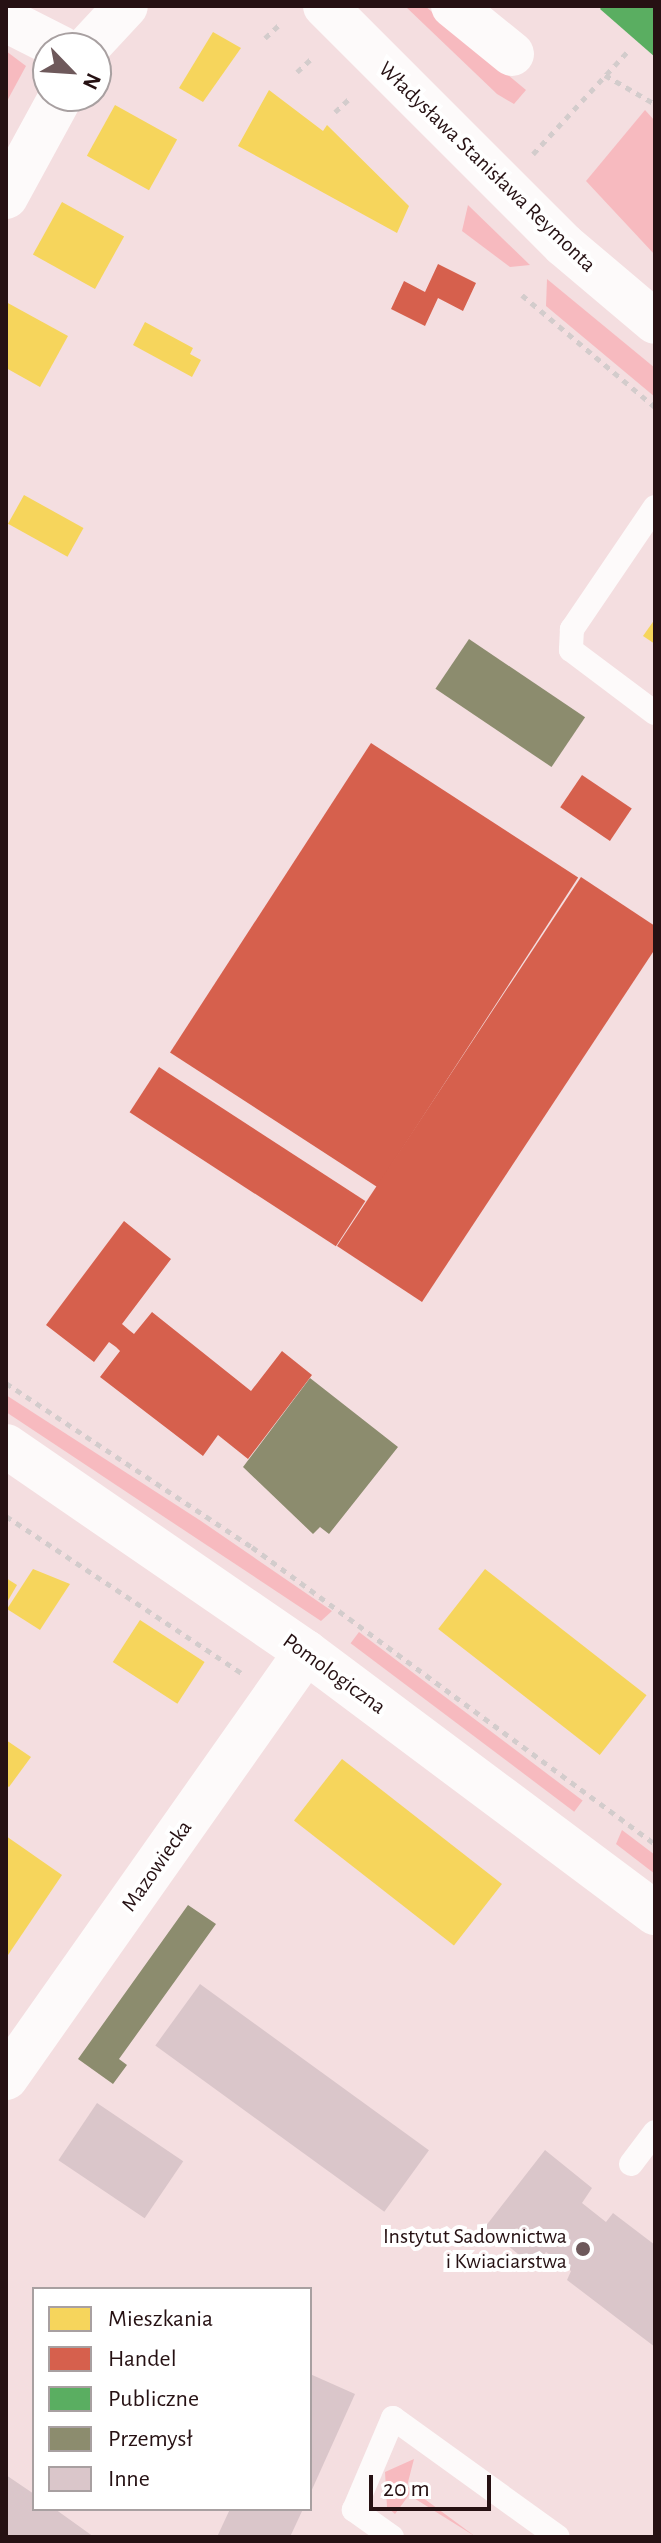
<!DOCTYPE html>
<meta charset="utf-8">
<style>
body{margin:0}
#map{position:relative;width:661px;height:2543px;overflow:hidden;background:#f4dee0;font-family:"Alegreya Sans",sans-serif}
div>[style]{position:absolute}
.green>*{inset:0;background:#f7babf;transform-origin:0 0}
.homes>*{inset:0;background:#f6d55c;transform-origin:0 0}
.shops>*{inset:0;background:#d6604d;transform-origin:0 0}
.public>*{inset:0;background:#5aae61}
.industry>*{inset:0;background:#8c8c6e;transform-origin:0 0}
.building>*{inset:0;background:#dac6ca;transform-origin:0 0}
.path>*{height:5px;margin-top:-2.5px;transform-origin:0;background:repeating-linear-gradient(90deg,#d3cccc 0 6px,transparent 0 12px)}
.service>*{height:24px;margin:-12px;padding:0 12px;transform-origin:12px;border-radius:12px;background:#fdfafa}
.minor>*{height:44px;margin:-22px;padding:0 22px;transform-origin:22px;border-radius:22px;background:#fdfafa}
.tertiary>*{height:44px;margin:-22px;padding:0 22px;transform-origin:22px;border-radius:22px;background:#fdfafa}
.dots>*{width:22px;height:22px;translate:-50% -50%;box-sizing:border-box;border:4px solid #fff;border-radius:50%}
span{translate:-50% -50%;white-space:nowrap;text-align:center;line-height:1.15;-webkit-text-stroke:8px #fff;paint-order:stroke}
.street-label{font-size:22px;color:#261113}
.poi-label{font-size:22px;color:#261113}
.right{translate:-100% -50%;text-align:right}
.frame{position:absolute;inset:0;border:8px solid #261113;pointer-events:none}
.legend{position:absolute;left:32px;top:2287px;width:280px;height:224px;box-sizing:border-box;background:#fff;border:2px solid #a8a0a1;margin:0;padding:10px 14px;list-style:none;font-size:24px;color:#261113}
.legend li{display:flex;align-items:center;gap:16px;height:40px}
.legend b{width:40px;border:2px solid #a8a0a1}
.north{position:absolute;left:32px;top:32px;width:80px;height:80px;box-sizing:border-box;background:#fff;border:2px solid #a8a0a1;border-radius:50%;rotate:115deg;font-size:22px;font-weight:700;line-height:32px;text-align:center;color:#261113}
.north::after{content:'';display:block;margin:auto;width:28px;height:36px;background:#6e595b;clip-path:polygon(50% 0,100% 100%,50% 72%,0 100%)}
.scale{position:absolute;left:369px;top:2475px;width:122px;height:36px;box-sizing:border-box;border:4px solid #261113;border-top:0;padding-left:10px;font-size:24px;line-height:28px;white-space:nowrap;color:#261113;-webkit-text-stroke:6px #fff;paint-order:stroke}
</style>
<div id="map">
<div class="green">
<div style="clip-path:polygon(405px 6px,425px 6px,526px 90px,514px 104px,497px 94px)"></div>
<div style="clip-path:polygon(6px 51px,26px 66px,6px 103px)"></div>
<div style="clip-path:polygon(645px 110px,655px 121px,655px 255px,586px 181px)"></div>
<div style="clip-path:polygon(468px 205px,530px 265px,510px 267px,462px 231px)"></div>
<div style="clip-path:polygon(547px 279px,655px 368px,655px 397px,546px 306px)"></div>
<div style="clip-path:polygon(6px 1395px,201px 1521px,332px 1611px,321px 1621px,6px 1412px)"></div>
<div style="left:359px;top:1632px;width:280px;height:14px;rotate:37deg"></div>
<div style="clip-path:polygon(622px 1830px,655px 1855px,655px 1874px,616px 1844px)"></div>
<div style="clip-path:polygon(414px 2459px,407px 2486px,476px 2537px,409px 2495px,395px 2514px,387px 2507px,385px 2472px)"></div>
</div>
<div class="homes">
<div style="clip-path:polygon(213px 32px,241px 48px,203px 102px,179px 88px)"></div>
<div style="clip-path:polygon(269px 90px,323px 131px,327px 125px,409px 206px,397px 233px,238px 146px)"></div>
<div style="left:115px;top:105px;width:71px;height:58px;rotate:29deg"></div>
<div style="left:62px;top:202px;width:71px;height:60px;rotate:29deg"></div>
<div style="clip-path:polygon(6px 302px,68px 336px,40px 387px,6px 368px)"></div>
<div style="clip-path:polygon(145px 322px,193px 348px,190px 354px,201px 360px,192px 377px,133px 345px)"></div>
<div style="left:24px;top:495px;width:68px;height:33px;rotate:29deg"></div>
<div style="clip-path:polygon(655px 619px,655px 644px,643px 636px)"></div>
<div style="clip-path:polygon(33px 1569px,70px 1584px,40px 1630px,7px 1609px)"></div>
<div style="left:485px;top:1569px;width:205px;height:76px;rotate:38deg"></div>
<div style="clip-path:polygon(6px 1578px,17px 1585px,6px 1604px)"></div>
<div style="left:140px;top:1620px;width:77px;height:50px;rotate:33deg"></div>
<div style="clip-path:polygon(6px 1740px,31px 1757px,9px 1787px,6px 1785px)"></div>
<div style="left:342px;top:1759px;width:203px;height:78px;rotate:38deg"></div>
<div style="clip-path:polygon(6px 1836px,62px 1875px,6px 1958px)"></div>
</div>
<div class="shops">
<div style="clip-path:polygon(438px 264px,476px 283px,463px 311px,438px 298px,425px 326px,391px 309px,404px 281px,425px 292px)"></div>
<div style="left:371px;top:743px;width:247px;height:369px;rotate:33deg"></div>
<div style="left:582px;top:775px;width:60px;height:39px;rotate:34deg"></div>
<div style="clip-path:polygon(581px 877px,655px 926px,655px 949px,422px 1302px,337px 1246px)"></div>
<div style="left:159px;top:1067px;width:246px;height:54px;rotate:33deg"></div>
<div style="clip-path:polygon(124px 1221px,171px 1259px,122px 1324px,129px 1330px,134px 1334px,152px 1312px,251px 1391px,282px 1351px,312px 1375px,248px 1459px,218px 1435px,203px 1456px,100px 1377px,120px 1351px,116px 1347px,109px 1342px,94px 1362px,46px 1325px)"></div>
</div>
<div class="public">
<div style="clip-path:polygon(602px 6px,655px 6px,655px 57px,600px 9px)"></div>
</div>
<div class="industry">
<div style="left:469px;top:639px;width:140px;height:60px;rotate:34deg"></div>
<div style="clip-path:polygon(310px 1378px,398px 1447px,329px 1534px,320px 1527px,313px 1534px,243px 1467px)"></div>
<div style="clip-path:polygon(188px 1905px,216px 1924px,119px 2059px,127px 2065px,113px 2084px,78px 2059px)"></div>
</div>
<div class="building">
<div style="left:200px;top:1984px;width:283px;height:76px;rotate:36deg"></div>
<div style="left:97px;top:2103px;width:104px;height:69px;rotate:34deg"></div>
<div style="clip-path:polygon(545px 2150px,592px 2188px,582px 2203px,606px 2222px,613px 2213px,655px 2245px,655px 2347px,567px 2280px,571px 2271px,546px 2252px,535px 2268px,485px 2227px)"></div>
<div style="clip-path:polygon(310px 2374px,355px 2394px,310px 2494px)"></div>
<div style="clip-path:polygon(6px 2475px,34px 2494px,34px 2509px,55px 2509px,94px 2537px,6px 2537px)"></div>
<div style="clip-path:polygon(230px 2509px,303px 2509px,290px 2537px,217px 2537px)"></div>
</div>
<div class="path">
<div style="left:265px;top:38px;width:23px;rotate:-43deg"></div>
<div style="left:297px;top:72px;width:23px;rotate:-43deg"></div>
<div style="left:605px;top:75px;width:58px;rotate:30.1deg"></div>
<div style="left:335px;top:112px;width:23px;rotate:-43deg"></div>
<div style="left:533px;top:154px;width:143px;rotate:-47.3deg"></div>
<div style="left:522px;top:295px;width:174px;rotate:40.1deg"></div>
<div style="left:6px;top:1383px;width:296px;rotate:33.7deg"></div>
<div style="left:252px;top:1547px;width:501px;rotate:36.39deg"></div>
<div style="left:6px;top:1516px;width:283px;rotate:33.7deg"></div>
</div>
<div class="service">
<div style="left:655px;top:507px;width:148px;rotate:124.2deg"></div>
<div style="left:572px;top:629px;width:21px;rotate:93deg"></div>
<div style="left:571px;top:650px;width:105px;rotate:36.9deg"></div>
<div style="left:631px;top:2164px;width:40px;rotate:-53deg"></div>
<div style="left:392px;top:2537px;width:47px;rotate:-144.6deg"></div>
<div style="left:354px;top:2510px;width:100px;rotate:-67deg"></div>
<div style="left:393px;top:2418px;width:203px;rotate:35.8deg"></div>
</div>
<div class="minor">
<div style="left:453px;top:6px;width:76px;rotate:39.1deg"></div>
<div style="left:6px;top:20px;width:62px;rotate:27deg"></div>
<div style="left:87px;top:48px;width:57px;rotate:-47.1deg"></div>
<div style="left:6px;top:197px;width:115px;rotate:-61.4deg"></div>
<div style="left:6px;top:2078px;width:521px;rotate:-54.85deg"></div>
</div>
<div class="tertiary">
<div style="left:325px;top:6px;width:338px;rotate:45deg"></div>
<div style="left:564px;top:245px;width:119px;rotate:40.2deg"></div>
<div style="left:6px;top:1446px;width:364px;rotate:34.5deg"></div>
<div style="left:306px;top:1652px;width:436px;rotate:36.8deg"></div>
</div>
<div class="dots">
<div style="left:583px;top:2249px;background:#6e595b"></div>
</div>
<div class="street-label">
<span style="left:487px;top:167px;rotate:44deg">Władysława Stanisława Reymonta</span>
<span style="left:334px;top:1674px;rotate:36deg">Pomologiczna</span>
<span style="left:157px;top:1866px;rotate:-55deg">Mazowiecka</span>
</div>
<div class="poi-label">
<span class="right" style="left:567px;top:2249px">Instytut Sadownictwa<br>i Kwiaciarstwa</span>
</div>
<div class="frame"></div>
<ul class="legend">
<li><b style="height:22px;background:#f6d55c"></b>Mieszkania</li>
<li><b style="height:22px;background:#d6604d"></b>Handel</li>
<li><b style="height:22px;background:#5aae61"></b>Publiczne</li>
<li><b style="height:22px;background:#8c8c6e"></b>Przemysł</li>
<li><b style="height:22px;background:#dac6ca"></b>Inne</li>
</ul>
<div class="north">N</div>
<div class="scale">20 m</div>
</div>
